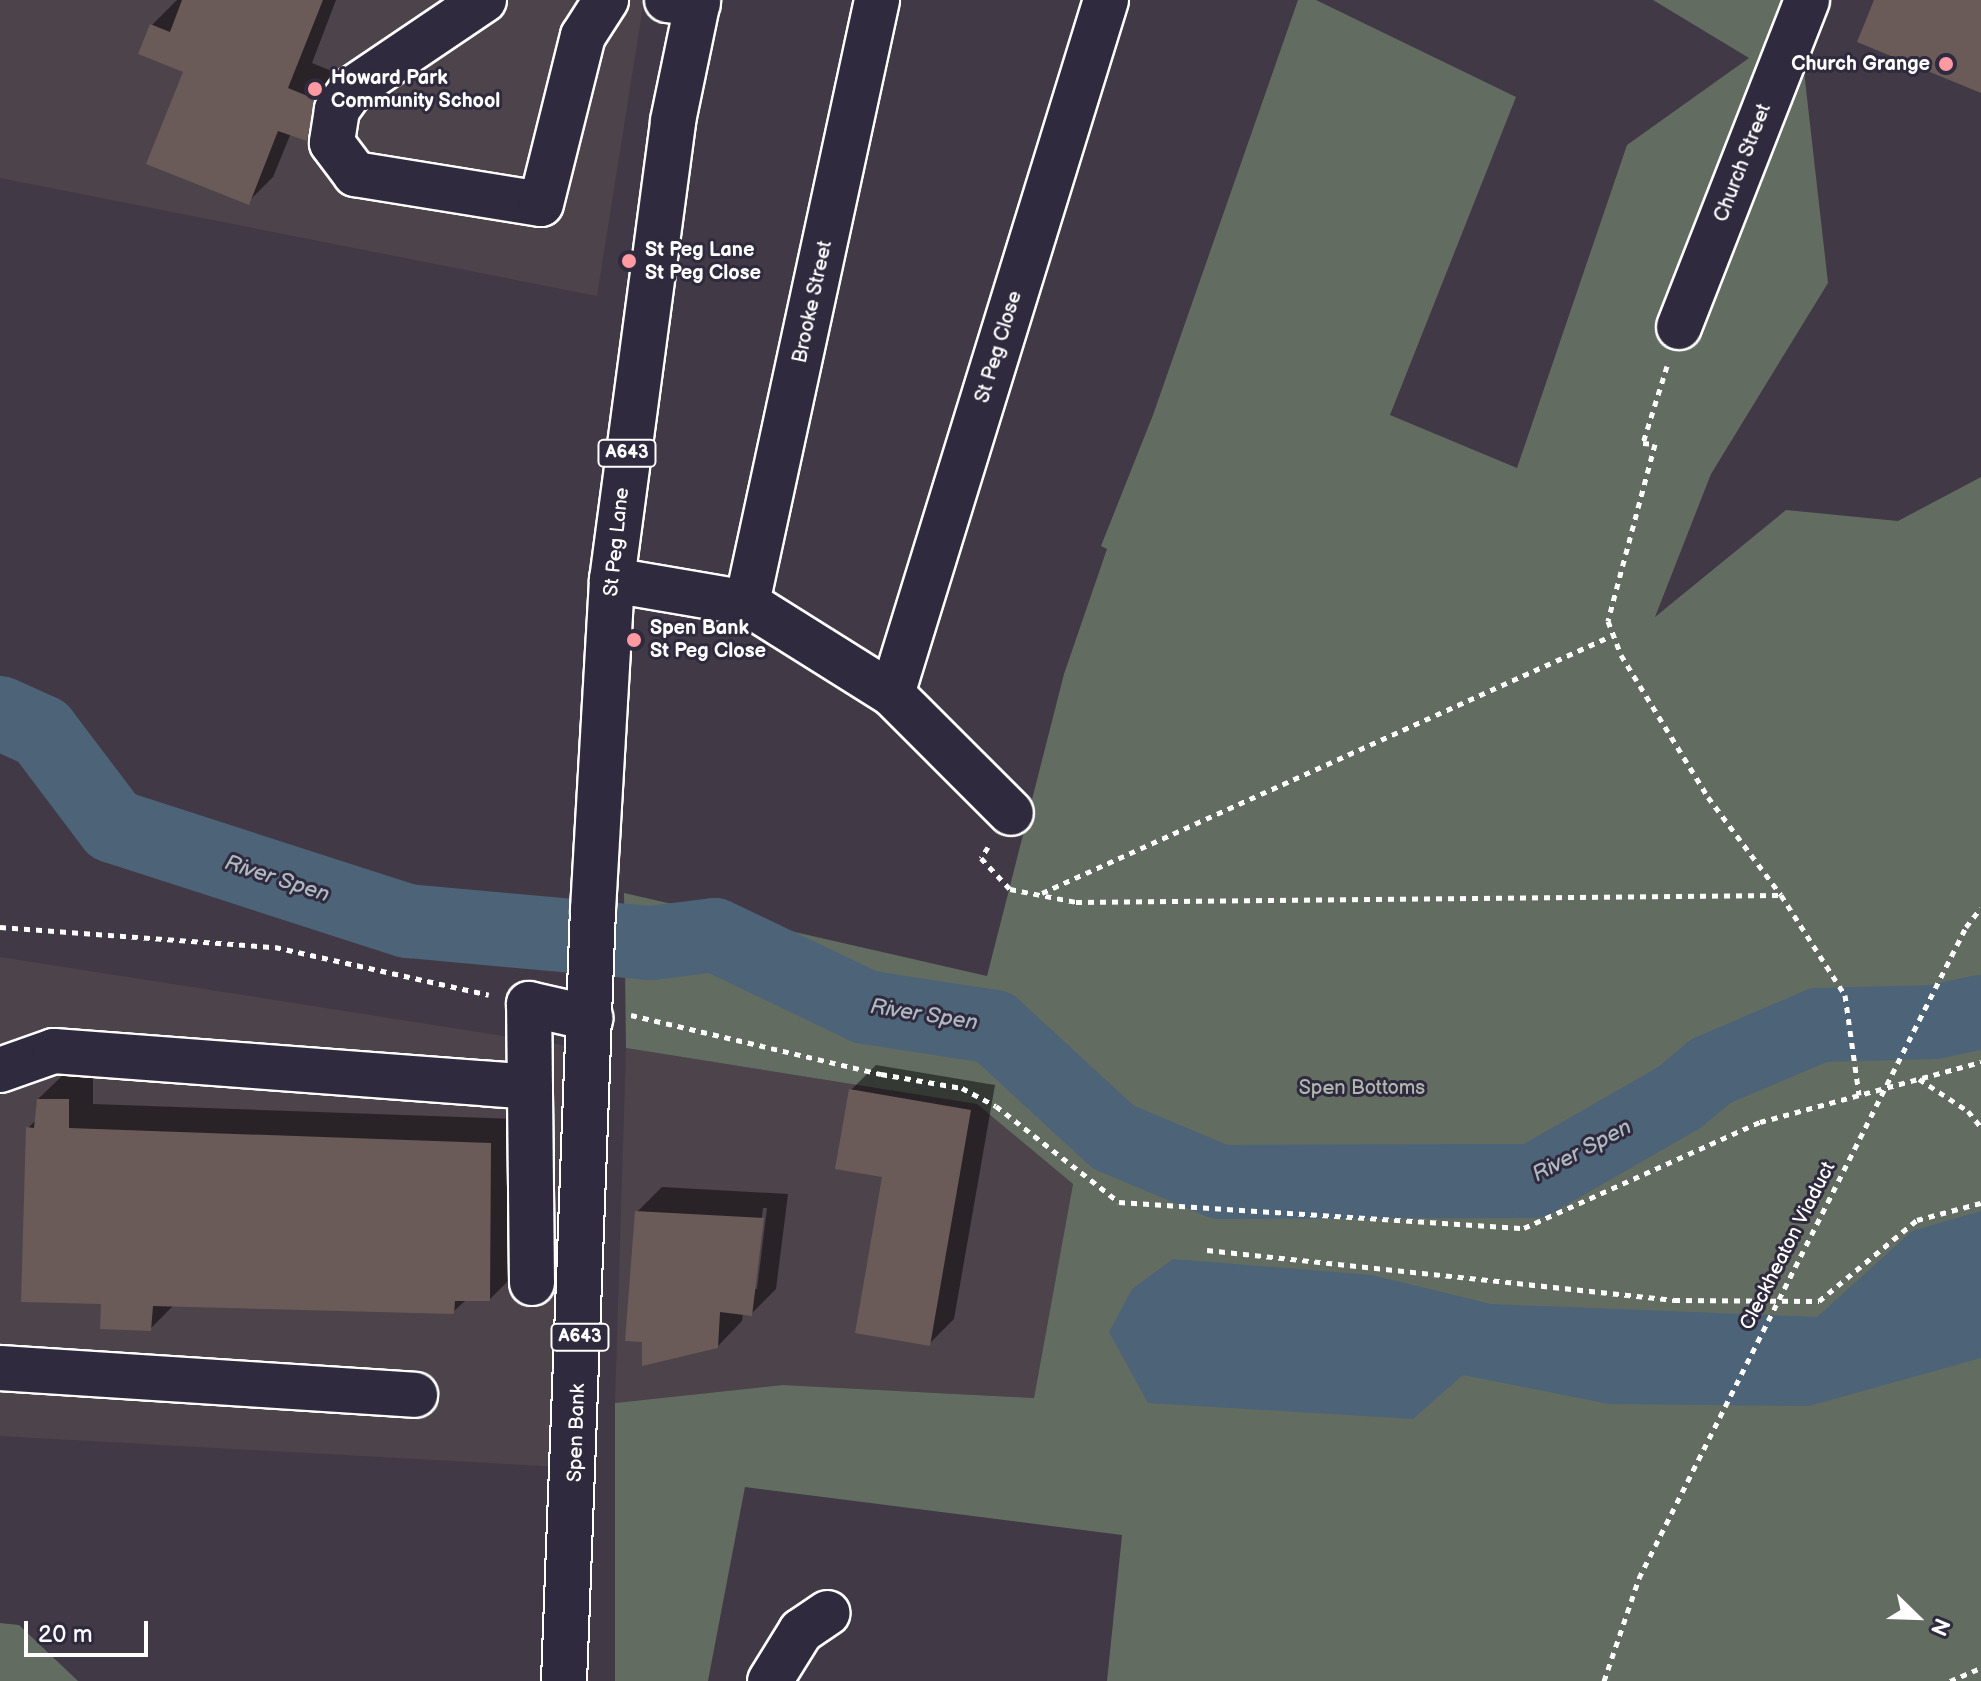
<!DOCTYPE html>
<style>
body{margin:0}
#map{position:relative;width:1981px;height:1681px;overflow:hidden;background:#413945;font-family:"Balsamiq Sans",sans-serif}
div>[style]{position:absolute}
.built>*{inset:0;background:#4d434b}
.green>*{inset:0;background:#626c61}
.water>*{inset:0;background:#4d6378}
.shadow>*{inset:0;background:#0007}
.river>*{height:74px;margin:-37px;padding:0 37px;transform-origin:37px;border-radius:37px;background:#4d6378}
.building>*{inset:0;background:#6a5b58}
.path>*{height:5px;margin-top:-2.5px;transform-origin:0;background:repeating-linear-gradient(90deg,#fff 0 6px,transparent 0 12px)}
.roads{filter:drop-shadow(2px 0 #fff) drop-shadow(-2px 0 #fff) drop-shadow(0 2px #fff) drop-shadow(0 -2px #fff)}
.minor>*{height:44px;margin:-22px;padding:0 22px;transform-origin:22px;border-radius:22px;background:#2f2a3d}
.major>*{height:44px;margin:-22px;padding:0 22px;transform-origin:22px;border-radius:22px;background:#2f2a3d}
.path-bridge>*{height:5px;margin-top:-2.5px;transform-origin:0;background:repeating-linear-gradient(90deg,#fff 0 6px,transparent 0 12px)}
.dots>*{width:22px;height:22px;translate:-50% -50%;box-sizing:border-box;border:4px solid #2f2a3d;border-radius:50%}
span{translate:-50% -50%;white-space:nowrap;text-align:center;line-height:1.15;-webkit-text-stroke:6px #2f2a3d;paint-order:stroke}
.shield-label span{padding:2px 6px;background:#2f2a3d;border:2px solid;border-radius:6px;-webkit-text-stroke-width:0}
.shield-label{font-size:18px;color:#fff;font-weight:700}
.poi-label{font-size:20px;color:#fff;font-weight:700}
.right{translate:-100% -50%;text-align:right}
.left{translate:0 -50%;text-align:left}
.street-label{font-size:20px;color:#fff}
.park-label{font-size:20px;color:#b0b6b0}
.water-label{font-size:22px;color:#afb9c2;font-style:italic}
.north{position:absolute;left:1877px;top:1577px;width:80px;height:80px;-webkit-text-stroke:6px #2f2a3d;paint-order:stroke;rotate:113deg;font-size:22px;font-weight:700;line-height:32px;text-align:center;color:#fff}
.north::after{content:'';display:block;margin:auto;width:28px;height:36px;background:#fff;clip-path:polygon(50% 0,100% 100%,50% 72%,0 100%)}
.scale{position:absolute;left:24px;top:1621px;width:124px;height:36px;box-sizing:border-box;border:4px solid #fff;border-top:0;padding-left:10px;font-size:24px;line-height:28px;white-space:nowrap;color:#fff;-webkit-text-stroke:6px #2f2a3d;paint-order:stroke}
</style>
<div id="map">
<div class="built">
<div style="clip-path:polygon(0 0,644px 0,597px 296px,0 178px)"></div>
<div style="clip-path:polygon(0 957px,568px 1046px,560px 1467px,0 1436px)"></div>
<div style="clip-path:polygon(626px 1048px,977px 1104px,1073px 1184px,1034px 1398px,783px 1385px,615px 1403px)"></div>
</div>
<div class="green">
<div style="clip-path:polygon(1298px 0,1316px 0,1516px 97px,1390px 415px,1517px 468px,1627px 145px,1749px 58px,1653px 0,1829px 0,1804px 71px,1828px 283px,1711px 474px,1655px 617px,1786px 510px,1898px 521px,1981px 477px,1981px 1681px,1107px 1681px,1122px 1535px,745px 1487px,708px 1681px,615px 1681px,615px 1403px,783px 1385px,1034px 1398px,1073px 1184px,977px 1104px,626px 1048px,624px 893px,987px 976px,1064px 674px,1107px 549px,1101px 546px,1153px 415px)"></div>
<div style="clip-path:polygon(0 1623px,19px 1625px,78px 1681px,0 1681px)"></div>
</div>
<div class="water">
<div style="clip-path:polygon(1981px 1211px,1981px 1358px,1809px 1406px,1609px 1404px,1463px 1375px,1413px 1419px,1148px 1403px,1109px 1332px,1132px 1289px,1173px 1259px,1372px 1275px,1491px 1304px,1817px 1317px,1912px 1231px)"></div>
</div>
<div class="shadow">
<div style="clip-path:polygon(177px 0,336px 0,312px 63px,339px 74px,332px 113px,307px 138px,291px 133px,273px 177px,248px 202px,185px 71px,152px 25px)"></div>
<div style="clip-path:polygon(876px 1065px,995px 1085px,954px 1319px,929px 1344px,884px 1176px,851px 1090px)"></div>
<div style="clip-path:polygon(64px 1074px,93px 1075px,93px 1104px,515px 1119px,515px 1274px,490px 1299px,467px 1299px,453px 1312px,174px 1305px,150px 1329px,103px 1302px,28px 1128px,37px 1119px,38px 1099px)"></div>
<div style="clip-path:polygon(evenodd,662px 1187px,788px 1194px,776px 1289px,751px 1314px,743px 1313px,742px 1321px,717px 1347px,637px 1212px,662px 1187px,763px 1208px,767px 1208px,757px 1289px,753px 1289px,763px 1208px)"></div>
</div>
<div class="river">
<div style="left:0;top:713px;width:46px;rotate:24.3deg"></div>
<div style="left:42px;top:732px;width:118px;rotate:52.9deg"></div>
<div style="left:113px;top:826px;width:310px;rotate:17.9deg"></div>
<div style="left:408px;top:921px;width:244px;rotate:5.2deg"></div>
<div style="left:651px;top:943px;width:64px;rotate:-7.1deg"></div>
<div style="left:715px;top:935px;width:166px;rotate:25.6deg"></div>
<div style="left:865px;top:1007px;width:131px;rotate:8.8deg"></div>
<div style="left:994px;top:1027px;width:162px;rotate:42.7deg"></div>
<div style="left:1113px;top:1137px;width:116px;rotate:22.8deg"></div>
<div style="left:1220px;top:1182px;width:314px;rotate:-0.2deg"></div>
<div style="left:1534px;top:1181px;width:168px;rotate:-29.9deg"></div>
<div style="left:1680px;top:1097px;width:40px;rotate:-40deg"></div>
<div style="left:1711px;top:1071px;width:117px;rotate:-23.1deg"></div>
<div style="left:1819px;top:1025px;width:115px;rotate:-1.5deg"></div>
<div style="left:1934px;top:1022px;width:48px;rotate:-12deg"></div>
</div>
<div class="building">
<div style="clip-path:polygon(182px 0,323px 0,288px 88px,315px 99px,307px 141px,278px 131px,249px 205px,146px 164px,183px 72px,138px 54px,150px 24px,170px 32px)"></div>
<div style="clip-path:polygon(1874px 0,1981px 0,1981px 93px,1857px 42px)"></div>
<div style="clip-path:polygon(849px 1089px,971px 1110px,930px 1346px,855px 1333px,882px 1177px,835px 1169px)"></div>
<div style="clip-path:polygon(37px 1099px,69px 1099px,69px 1128px,491px 1143px,490px 1301px,455px 1301px,454px 1314px,153px 1306px,151px 1331px,100px 1329px,101px 1304px,21px 1302px,26px 1127px,34px 1128px)"></div>
<div style="clip-path:polygon(635px 1211px,764px 1218px,752px 1316px,720px 1312px,718px 1348px,642px 1366px,642px 1342px,625px 1341px)"></div>
</div>
<div class="path">
<div style="left:1667px;top:366px;width:81px;rotate:107.3deg"></div>
<div style="left:1643px;top:443px;width:12px;rotate:5deg"></div>
<div style="left:1655px;top:444px;width:183px;rotate:104.9deg"></div>
<div style="left:1608px;top:621px;width:36px;rotate:69deg"></div>
<div style="left:1621px;top:655px;width:167px;rotate:58.5deg"></div>
<div style="left:1708px;top:797px;width:122px;rotate:53.3deg"></div>
<div style="left:988px;top:847px;width:13px;rotate:122deg"></div>
<div style="left:981px;top:858px;width:42px;rotate:46.9deg"></div>
<div style="left:1010px;top:889px;width:67px;rotate:11.1deg"></div>
<div style="left:1076px;top:902px;width:705px;rotate:-0.57deg"></div>
<div style="left:1781px;top:895px;width:119px;rotate:57.4deg"></div>
<div style="left:1845px;top:995px;width:101px;rotate:82deg"></div>
<div style="left:1042px;top:893px;width:624px;rotate:-24.31deg"></div>
<div style="left:0;top:927px;width:276px;rotate:4.2deg"></div>
<div style="left:275px;top:947px;width:219px;rotate:12.6deg"></div>
<div style="left:1966px;top:927px;width:24px;rotate:-52deg"></div>
<div style="left:631px;top:1015px;width:257px;rotate:13.3deg"></div>
<div style="left:881px;top:1074px;width:82px;rotate:9.8deg"></div>
<div style="left:962px;top:1088px;width:38px;rotate:28deg"></div>
<div style="left:996px;top:1106px;width:156px;rotate:38deg"></div>
<div style="left:1119px;top:1202px;width:406px;rotate:3.7deg"></div>
<div style="left:1524px;top:1228px;width:259px;rotate:-24.2deg"></div>
<div style="left:1760px;top:1122px;width:229px;rotate:-15.2deg"></div>
<div style="left:1919px;top:1079px;width:59px;rotate:33.1deg"></div>
<div style="left:1968px;top:1111px;width:21px;rotate:51deg"></div>
<div style="left:1207px;top:1250px;width:470px;rotate:6.1deg"></div>
<div style="left:1674px;top:1300px;width:145px;rotate:0.4deg"></div>
<div style="left:1819px;top:1301px;width:127px;rotate:-39.6deg"></div>
<div style="left:1917px;top:1220px;width:66px;rotate:-14.9deg"></div>
<div style="left:1604px;top:1681px;width:109px;rotate:-71.2deg"></div>
<div style="left:1950px;top:1681px;width:34px;rotate:-23deg"></div>
</div>
<div class="roads">
<div class="minor">
<div style="left:484px;top:0;width:159px;rotate:146deg"></div>
<div style="left:352px;top:89px;width:26px;rotate:126deg"></div>
<div style="left:337px;top:110px;width:33px;rotate:99deg"></div>
<div style="left:332px;top:143px;width:39px;rotate:53deg"></div>
<div style="left:355px;top:174px;width:188px;rotate:9.2deg"></div>
<div style="left:541px;top:204px;width:173px;rotate:-76deg"></div>
<div style="left:583px;top:36px;width:43px;rotate:-57.4deg"></div>
<div style="left:667px;top:0;width:31px;rotate:7deg"></div>
<div style="left:1679px;top:327px;width:351px;rotate:-68.6deg"></div>
<div style="left:612px;top:580px;width:137px;rotate:9.7deg"></div>
<div style="left:747px;top:603px;width:171px;rotate:32.1deg"></div>
<div style="left:892px;top:694px;width:726px;rotate:-72.86deg"></div>
<div style="left:747px;top:603px;width:617px;rotate:-77.83deg"></div>
<div style="left:892px;top:694px;width:168px;rotate:45deg"></div>
<div style="left:0;top:1070px;width:57px;rotate:-19.4deg"></div>
<div style="left:54px;top:1051px;width:477px;rotate:4.3deg"></div>
<div style="left:532px;top:1283px;width:279px;rotate:-90.6deg"></div>
<div style="left:529px;top:1004px;width:63px;rotate:12.9deg"></div>
<div style="left:0;top:1368px;width:416px;rotate:3.7deg"></div>
<div style="left:770px;top:1681px;width:59px;rotate:-58.2deg"></div>
<div style="left:801px;top:1631px;width:32px;rotate:-34deg"></div>
</div>
<div class="major">
<div style="left:564px;top:1681px;width:772px;rotate:-87.85deg"></div>
<div style="left:593px;top:910px;width:331px;rotate:-86.7deg"></div>
<div style="left:612px;top:580px;width:463px;rotate:-82.4deg"></div>
<div style="left:673px;top:121px;width:124px;rotate:-78.3deg"></div>
</div>
</div>
<div class="path-bridge">
<div style="left:1639px;top:1578px;width:729px;rotate:-63.33deg"></div>
</div>
<div class="dots">
<div style="left:1946px;top:64px;background:#ff9aa2"></div>
<div style="left:315px;top:89px;background:#ff9aa2"></div>
<div style="left:629px;top:261px;background:#ff9aa2"></div>
<div style="left:634px;top:640px;background:#ff9aa2"></div>
</div>
<div class="shield-label">
<span style="left:627px;top:453px">A643</span>
<span style="left:580px;top:1337px">A643</span>
</div>
<div class="poi-label">
<span class="right" style="left:1930px;top:64px">Church Grange</span>
<span class="left" style="left:331px;top:90px">Howard Park<br>Community School</span>
<span class="left" style="left:645px;top:262px">St Peg Lane<br>St Peg Close</span>
<span class="left" style="left:650px;top:640px">Spen Bank<br>St Peg Close</span>
</div>
<div class="street-label">
<span style="left:1743px;top:163px;rotate:-69deg">Church Street</span>
<span style="left:813px;top:302px;rotate:-78deg">Brooke Street</span>
<span style="left:999px;top:347px;rotate:-73deg">St Peg Close</span>
<span style="left:617px;top:542px;rotate:-84deg">St Peg Lane</span>
<span style="left:1788px;top:1246px;rotate:-63deg">Cleckheaton Viaduct</span>
<span style="left:577px;top:1433px;rotate:-88deg">Spen Bank</span>
</div>
<div class="park-label">
<span style="left:1362px;top:1088px">Spen Bottoms</span>
</div>
<div class="water-label">
<span style="left:277px;top:879px;rotate:18deg">River Spen</span>
<span style="left:924px;top:1015px;rotate:9deg">River Spen</span>
<span style="left:1582px;top:1151px;rotate:-28deg">River Spen</span>
</div>
<div class="north">N</div>
<div class="scale">20 m</div>
</div>
